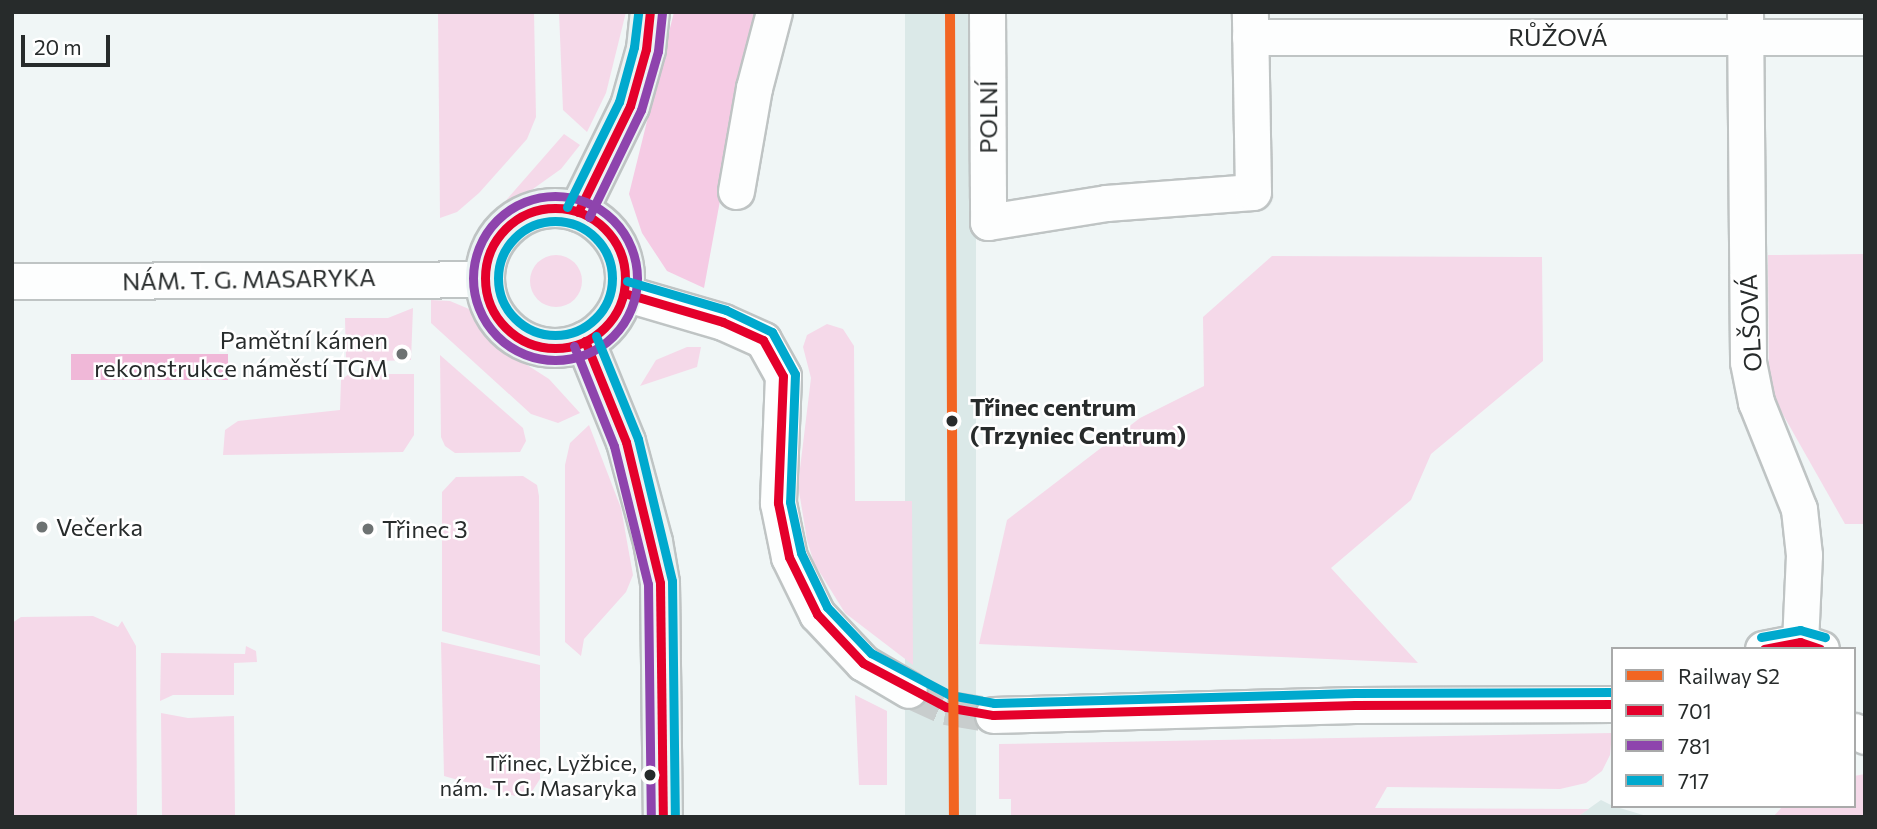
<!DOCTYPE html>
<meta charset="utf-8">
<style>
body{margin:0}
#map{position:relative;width:1877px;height:829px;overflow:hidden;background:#f0f6f6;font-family:Commissioner,sans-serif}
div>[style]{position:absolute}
.built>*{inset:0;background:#dbe9e8;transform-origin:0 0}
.green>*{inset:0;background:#f5d9e9}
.round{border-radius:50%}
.forest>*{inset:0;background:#f5cbe4}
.water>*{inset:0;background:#f0b8d8;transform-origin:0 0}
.street-tunnel>*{height:35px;margin-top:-17.5px;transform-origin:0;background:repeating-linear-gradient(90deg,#c8cdcd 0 35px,transparent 0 53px)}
.roads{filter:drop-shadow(2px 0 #bfc4c4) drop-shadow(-2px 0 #bfc4c4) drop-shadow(0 2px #bfc4c4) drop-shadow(0 -2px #bfc4c4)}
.street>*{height:35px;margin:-17.5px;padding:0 17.5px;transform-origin:17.5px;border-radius:17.5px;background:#fdfefe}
.secondary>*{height:38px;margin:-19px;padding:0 19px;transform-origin:19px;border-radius:19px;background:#ebf3f3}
.secondary>.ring{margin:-19px;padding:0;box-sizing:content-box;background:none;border:38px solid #ebf3f3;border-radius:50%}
.bus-1>*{height:9px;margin:-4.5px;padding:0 4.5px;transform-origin:4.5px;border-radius:4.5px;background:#e4002b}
.bus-1>.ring{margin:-4.5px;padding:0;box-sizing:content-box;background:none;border:9px solid #e4002b;border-radius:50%}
.bus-2>*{height:9px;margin:-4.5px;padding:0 4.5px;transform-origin:4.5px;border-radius:4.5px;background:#8e44ad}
.bus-2>.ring{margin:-4.5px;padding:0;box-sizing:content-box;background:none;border:9px solid #8e44ad;border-radius:50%}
.bus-3>*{height:9px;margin:-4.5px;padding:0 4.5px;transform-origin:4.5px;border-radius:4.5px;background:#00a9ce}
.bus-3>.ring{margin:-4.5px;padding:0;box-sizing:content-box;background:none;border:9px solid #00a9ce;border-radius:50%}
.rail-1>*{height:10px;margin:-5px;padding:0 5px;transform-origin:5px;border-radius:5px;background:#f26522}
.dots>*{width:19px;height:19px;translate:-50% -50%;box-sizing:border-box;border:4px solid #fff;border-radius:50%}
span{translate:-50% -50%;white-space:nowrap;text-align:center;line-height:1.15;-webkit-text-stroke:5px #fff;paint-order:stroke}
.bus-label{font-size:22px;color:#272b2b}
.right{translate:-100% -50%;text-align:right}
.street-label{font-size:24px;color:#272b2b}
.poi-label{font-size:24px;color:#272b2b}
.left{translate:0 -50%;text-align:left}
.stop-label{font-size:24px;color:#272b2b;font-weight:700}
.frame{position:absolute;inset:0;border:14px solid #272b2b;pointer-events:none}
.legend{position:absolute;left:1611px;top:647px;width:245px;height:161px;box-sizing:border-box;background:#fff;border:2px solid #a9aaaa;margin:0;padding:9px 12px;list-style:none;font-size:21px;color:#272b2b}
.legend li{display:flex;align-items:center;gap:14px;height:35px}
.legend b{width:35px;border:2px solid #a9aaaa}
.scale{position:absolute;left:21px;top:35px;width:89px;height:32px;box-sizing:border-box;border:4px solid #272b2b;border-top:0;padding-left:9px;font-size:21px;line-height:24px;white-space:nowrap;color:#272b2b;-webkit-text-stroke:5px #fff;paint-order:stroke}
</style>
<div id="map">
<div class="built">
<div style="left:905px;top:12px;width:71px;height:805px"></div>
<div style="clip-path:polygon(1601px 800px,1613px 806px,1650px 817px,1577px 817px)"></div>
</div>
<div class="green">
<div style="clip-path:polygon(438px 12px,534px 12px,536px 117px,527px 139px,479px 193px,457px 212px,440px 218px)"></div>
<div style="clip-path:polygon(559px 12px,626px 12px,606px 93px,587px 132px,563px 110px)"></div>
<div style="clip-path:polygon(564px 134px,580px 145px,561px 169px,488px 221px)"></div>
<div style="clip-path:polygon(1865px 254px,1865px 524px,1845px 524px,1769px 390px,1768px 255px)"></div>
<div class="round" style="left:530px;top:255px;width:52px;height:52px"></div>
<div style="clip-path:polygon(1272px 256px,1542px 257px,1543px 361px,1431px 454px,1411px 500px,1331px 568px,1418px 663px,979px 644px,1007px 520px,1140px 418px,1204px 386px,1203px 317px)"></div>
<div style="clip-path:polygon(431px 300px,450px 301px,469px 309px,496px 345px,549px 379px,580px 413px,558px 423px,531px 414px,431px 323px)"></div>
<div style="clip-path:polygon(413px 308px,411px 360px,346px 362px,345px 318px,388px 318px)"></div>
<div style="clip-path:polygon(827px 324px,843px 329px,854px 346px,855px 501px,912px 501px,913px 665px,845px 613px,814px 563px,807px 540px,798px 485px,811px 378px,803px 347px,807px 335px)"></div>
<div style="clip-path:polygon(687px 347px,701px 347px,697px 367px,640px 386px,656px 360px)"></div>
<div style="clip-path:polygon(440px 355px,523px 428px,526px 441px,520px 452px,455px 453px,445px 446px,441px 437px)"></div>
<div style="clip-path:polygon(349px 374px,414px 374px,414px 435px,403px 452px,223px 455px,225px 430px,238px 421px,340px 410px,341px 380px)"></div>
<div style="clip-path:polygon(589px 425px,621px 508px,633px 575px,626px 592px,584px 639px,581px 656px,565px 642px,565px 465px,570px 443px)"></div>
<div style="clip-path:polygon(523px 476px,537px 485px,539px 496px,540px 656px,442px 631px,442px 492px,456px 477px)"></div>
<div style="clip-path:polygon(93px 616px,118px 627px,122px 621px,136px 646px,137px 817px,12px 817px,12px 623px,21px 617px)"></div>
<div style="clip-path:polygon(441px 642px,540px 665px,540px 779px,531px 793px,515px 796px,444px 776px)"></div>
<div style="clip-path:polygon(246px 646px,256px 651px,257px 662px,234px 663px,234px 695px,173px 695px,160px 701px,161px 653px,245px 654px)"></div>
<div style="clip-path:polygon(855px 695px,887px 711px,887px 785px,859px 785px)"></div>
<div style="clip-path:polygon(161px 713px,188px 718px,234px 716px,235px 817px,162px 817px)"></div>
<div style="clip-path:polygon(1612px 733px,1610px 755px,1602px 771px,1586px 783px,1560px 789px,1387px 787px,1375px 808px,1589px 809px,1577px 817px,1011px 817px,1011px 799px,999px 799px,999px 744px)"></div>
<div style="clip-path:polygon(1865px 774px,1865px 817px,1773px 817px,1783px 806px,1854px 806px,1854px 776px)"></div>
</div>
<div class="forest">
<div style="clip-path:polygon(674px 12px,763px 12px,735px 119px,704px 288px,667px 271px,642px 233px,629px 194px)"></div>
</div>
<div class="water">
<div style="left:71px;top:354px;width:157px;height:26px"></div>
</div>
<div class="street-tunnel">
<div style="left:909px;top:690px;width:41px;rotate:24.7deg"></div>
<div style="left:946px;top:707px;width:48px;rotate:9.7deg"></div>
</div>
<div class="roads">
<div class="street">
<div style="left:987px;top:12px;width:210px;rotate:89.7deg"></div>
<div style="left:988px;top:222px;width:120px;rotate:-9.1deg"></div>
<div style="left:1106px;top:203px;width:147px;rotate:-4.3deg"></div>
<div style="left:1253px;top:192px;width:180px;rotate:-91deg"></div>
<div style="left:1745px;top:12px;width:350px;rotate:89.5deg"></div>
<div style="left:1748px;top:362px;width:41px;rotate:78.7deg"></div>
<div style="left:1756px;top:402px;width:115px;rotate:68.1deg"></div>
<div style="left:1799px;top:509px;width:46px;rotate:83.8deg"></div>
<div style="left:1804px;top:555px;width:87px;rotate:92.6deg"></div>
<div style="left:1250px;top:37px;width:615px"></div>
<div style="left:736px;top:191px;width:105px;rotate:-80.1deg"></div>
<div style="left:754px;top:88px;width:79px;rotate:-75.3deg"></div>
<div style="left:12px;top:281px;width:473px;rotate:-0.2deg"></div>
<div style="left:624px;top:293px;width:103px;rotate:16.3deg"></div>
<div style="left:723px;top:322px;width:44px;rotate:24.2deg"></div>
<div style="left:763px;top:340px;width:41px;rotate:60.9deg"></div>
<div style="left:783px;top:376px;width:127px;rotate:92.3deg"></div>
<div style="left:778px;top:503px;width:55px;rotate:78.5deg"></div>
<div style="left:789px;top:557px;width:64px;rotate:63.8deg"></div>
<div style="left:817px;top:614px;width:67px;rotate:46.8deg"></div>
<div style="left:863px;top:663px;width:53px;rotate:30.4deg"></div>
<div style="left:1763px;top:649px;width:38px;rotate:-11deg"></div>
<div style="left:1800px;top:642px;width:22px;rotate:18deg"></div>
<div style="left:993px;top:715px;width:362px;rotate:-1.6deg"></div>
<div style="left:1355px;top:705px;width:258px;rotate:-0.2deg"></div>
<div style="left:1854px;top:731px;width:12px;rotate:24deg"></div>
</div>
<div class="secondary">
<div class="ring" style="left:485px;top:208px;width:102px;height:102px"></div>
<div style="left:578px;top:212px;width:118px;rotate:-63.9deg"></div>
<div style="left:630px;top:106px;width:59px;rotate:-74.3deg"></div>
<div style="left:646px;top:49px;width:37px;rotate:-84deg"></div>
<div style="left:585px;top:341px;width:109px;rotate:67.9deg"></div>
<div style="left:626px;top:442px;width:104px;rotate:74.9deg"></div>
<div style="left:653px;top:542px;width:42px;rotate:80.3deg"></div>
<div style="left:660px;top:583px;width:234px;rotate:89.3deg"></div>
</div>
</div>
<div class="bus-1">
<div class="ring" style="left:485px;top:208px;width:131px;height:131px"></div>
<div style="left:578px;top:212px;width:118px;rotate:-63.9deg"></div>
<div style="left:630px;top:106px;width:59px;rotate:-74.3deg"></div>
<div style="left:646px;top:49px;width:37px;rotate:-84deg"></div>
<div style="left:624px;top:293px;width:103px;rotate:16.3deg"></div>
<div style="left:723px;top:322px;width:44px;rotate:24.2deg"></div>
<div style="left:763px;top:340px;width:41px;rotate:60.9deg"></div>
<div style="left:783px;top:376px;width:127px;rotate:92.3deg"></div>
<div style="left:778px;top:503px;width:55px;rotate:78.5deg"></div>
<div style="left:789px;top:557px;width:64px;rotate:63.8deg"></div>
<div style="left:817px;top:614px;width:67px;rotate:46.8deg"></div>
<div style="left:863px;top:663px;width:94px;rotate:27.9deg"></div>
<div style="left:946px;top:707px;width:48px;rotate:9.7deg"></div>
<div style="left:993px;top:715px;width:362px;rotate:-1.6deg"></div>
<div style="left:1355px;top:705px;width:258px;rotate:-0.2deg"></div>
<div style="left:585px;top:341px;width:109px;rotate:67.9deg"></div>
<div style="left:626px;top:442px;width:145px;rotate:76.4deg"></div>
<div style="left:660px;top:583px;width:234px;rotate:89.3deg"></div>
<div style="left:1764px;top:649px;width:37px;rotate:-11deg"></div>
<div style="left:1800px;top:642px;width:21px;rotate:19deg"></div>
</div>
<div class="bus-2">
<div class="ring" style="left:473px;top:196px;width:155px;height:155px"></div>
<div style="left:589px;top:217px;width:119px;rotate:-64.1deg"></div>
<div style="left:641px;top:110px;width:61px;rotate:-73.9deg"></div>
<div style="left:658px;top:51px;width:38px;rotate:-84deg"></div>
<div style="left:574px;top:346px;width:108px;rotate:68.2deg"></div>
<div style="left:614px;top:446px;width:142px;rotate:76.2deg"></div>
<div style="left:648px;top:584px;width:233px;rotate:89.3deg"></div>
</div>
<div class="bus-3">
<div style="left:567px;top:207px;width:117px;rotate:-63.7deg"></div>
<div style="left:619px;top:102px;width:57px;rotate:-74.7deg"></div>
<div style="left:634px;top:47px;width:35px;rotate:-83deg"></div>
<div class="ring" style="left:498px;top:221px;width:105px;height:105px"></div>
<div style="left:627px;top:281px;width:103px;rotate:16.3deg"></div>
<div style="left:726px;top:310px;width:51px;rotate:25.6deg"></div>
<div style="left:772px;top:332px;width:48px;rotate:61.3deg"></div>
<div style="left:795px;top:374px;width:128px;rotate:92.2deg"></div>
<div style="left:790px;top:502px;width:52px;rotate:77.8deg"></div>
<div style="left:801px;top:553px;width:60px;rotate:64.3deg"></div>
<div style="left:827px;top:607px;width:64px;rotate:46.3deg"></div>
<div style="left:871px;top:653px;width:89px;rotate:28deg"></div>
<div style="left:950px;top:695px;width:45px;rotate:10.3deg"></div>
<div style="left:994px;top:703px;width:361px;rotate:-1.6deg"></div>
<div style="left:1355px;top:693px;width:258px;rotate:-0.2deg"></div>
<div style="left:596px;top:336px;width:111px;rotate:67.8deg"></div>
<div style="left:638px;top:439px;width:146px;rotate:76.5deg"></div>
<div style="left:672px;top:581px;width:236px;rotate:89.3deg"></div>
<div style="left:1761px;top:637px;width:40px;rotate:-10deg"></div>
<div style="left:1800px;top:630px;width:26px;rotate:16deg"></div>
</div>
<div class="rail-1">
<div style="left:950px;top:12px;width:805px;rotate:89.72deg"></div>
</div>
<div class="dots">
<div style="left:402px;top:354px;background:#6d7272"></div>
<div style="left:952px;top:421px;background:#272b2b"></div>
<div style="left:42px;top:527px;background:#6d7272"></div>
<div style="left:368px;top:529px;background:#6d7272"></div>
<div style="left:650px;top:775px;background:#272b2b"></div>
</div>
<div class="bus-label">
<span class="right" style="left:637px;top:775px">Třinec, Lyžbice,<br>nám. T. G. Masaryka</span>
</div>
<div class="street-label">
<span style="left:1558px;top:37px">RŮŽOVÁ</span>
<span style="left:988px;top:117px;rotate:-90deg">POLNÍ</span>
<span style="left:249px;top:279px;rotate:-1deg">NÁM. T. G. MASARYKA</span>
<span style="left:1750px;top:323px;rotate:-93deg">OLŠOVÁ</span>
</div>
<div class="poi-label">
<span class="right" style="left:388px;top:354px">Pamětní kámen<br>rekonstrukce náměstí TGM</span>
<span class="left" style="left:56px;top:527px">Večerka</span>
<span class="left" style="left:382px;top:529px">Třinec 3</span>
</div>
<div class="stop-label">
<span class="left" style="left:970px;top:421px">Třinec centrum<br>(Trzyniec Centrum)</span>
</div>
<div class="frame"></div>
<ul class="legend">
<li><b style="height:9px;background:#f26522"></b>Railway S2</li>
<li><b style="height:9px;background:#e4002b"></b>701</li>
<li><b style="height:9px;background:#8e44ad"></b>781</li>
<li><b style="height:9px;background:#00a9ce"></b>717</li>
</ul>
<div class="scale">20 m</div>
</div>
